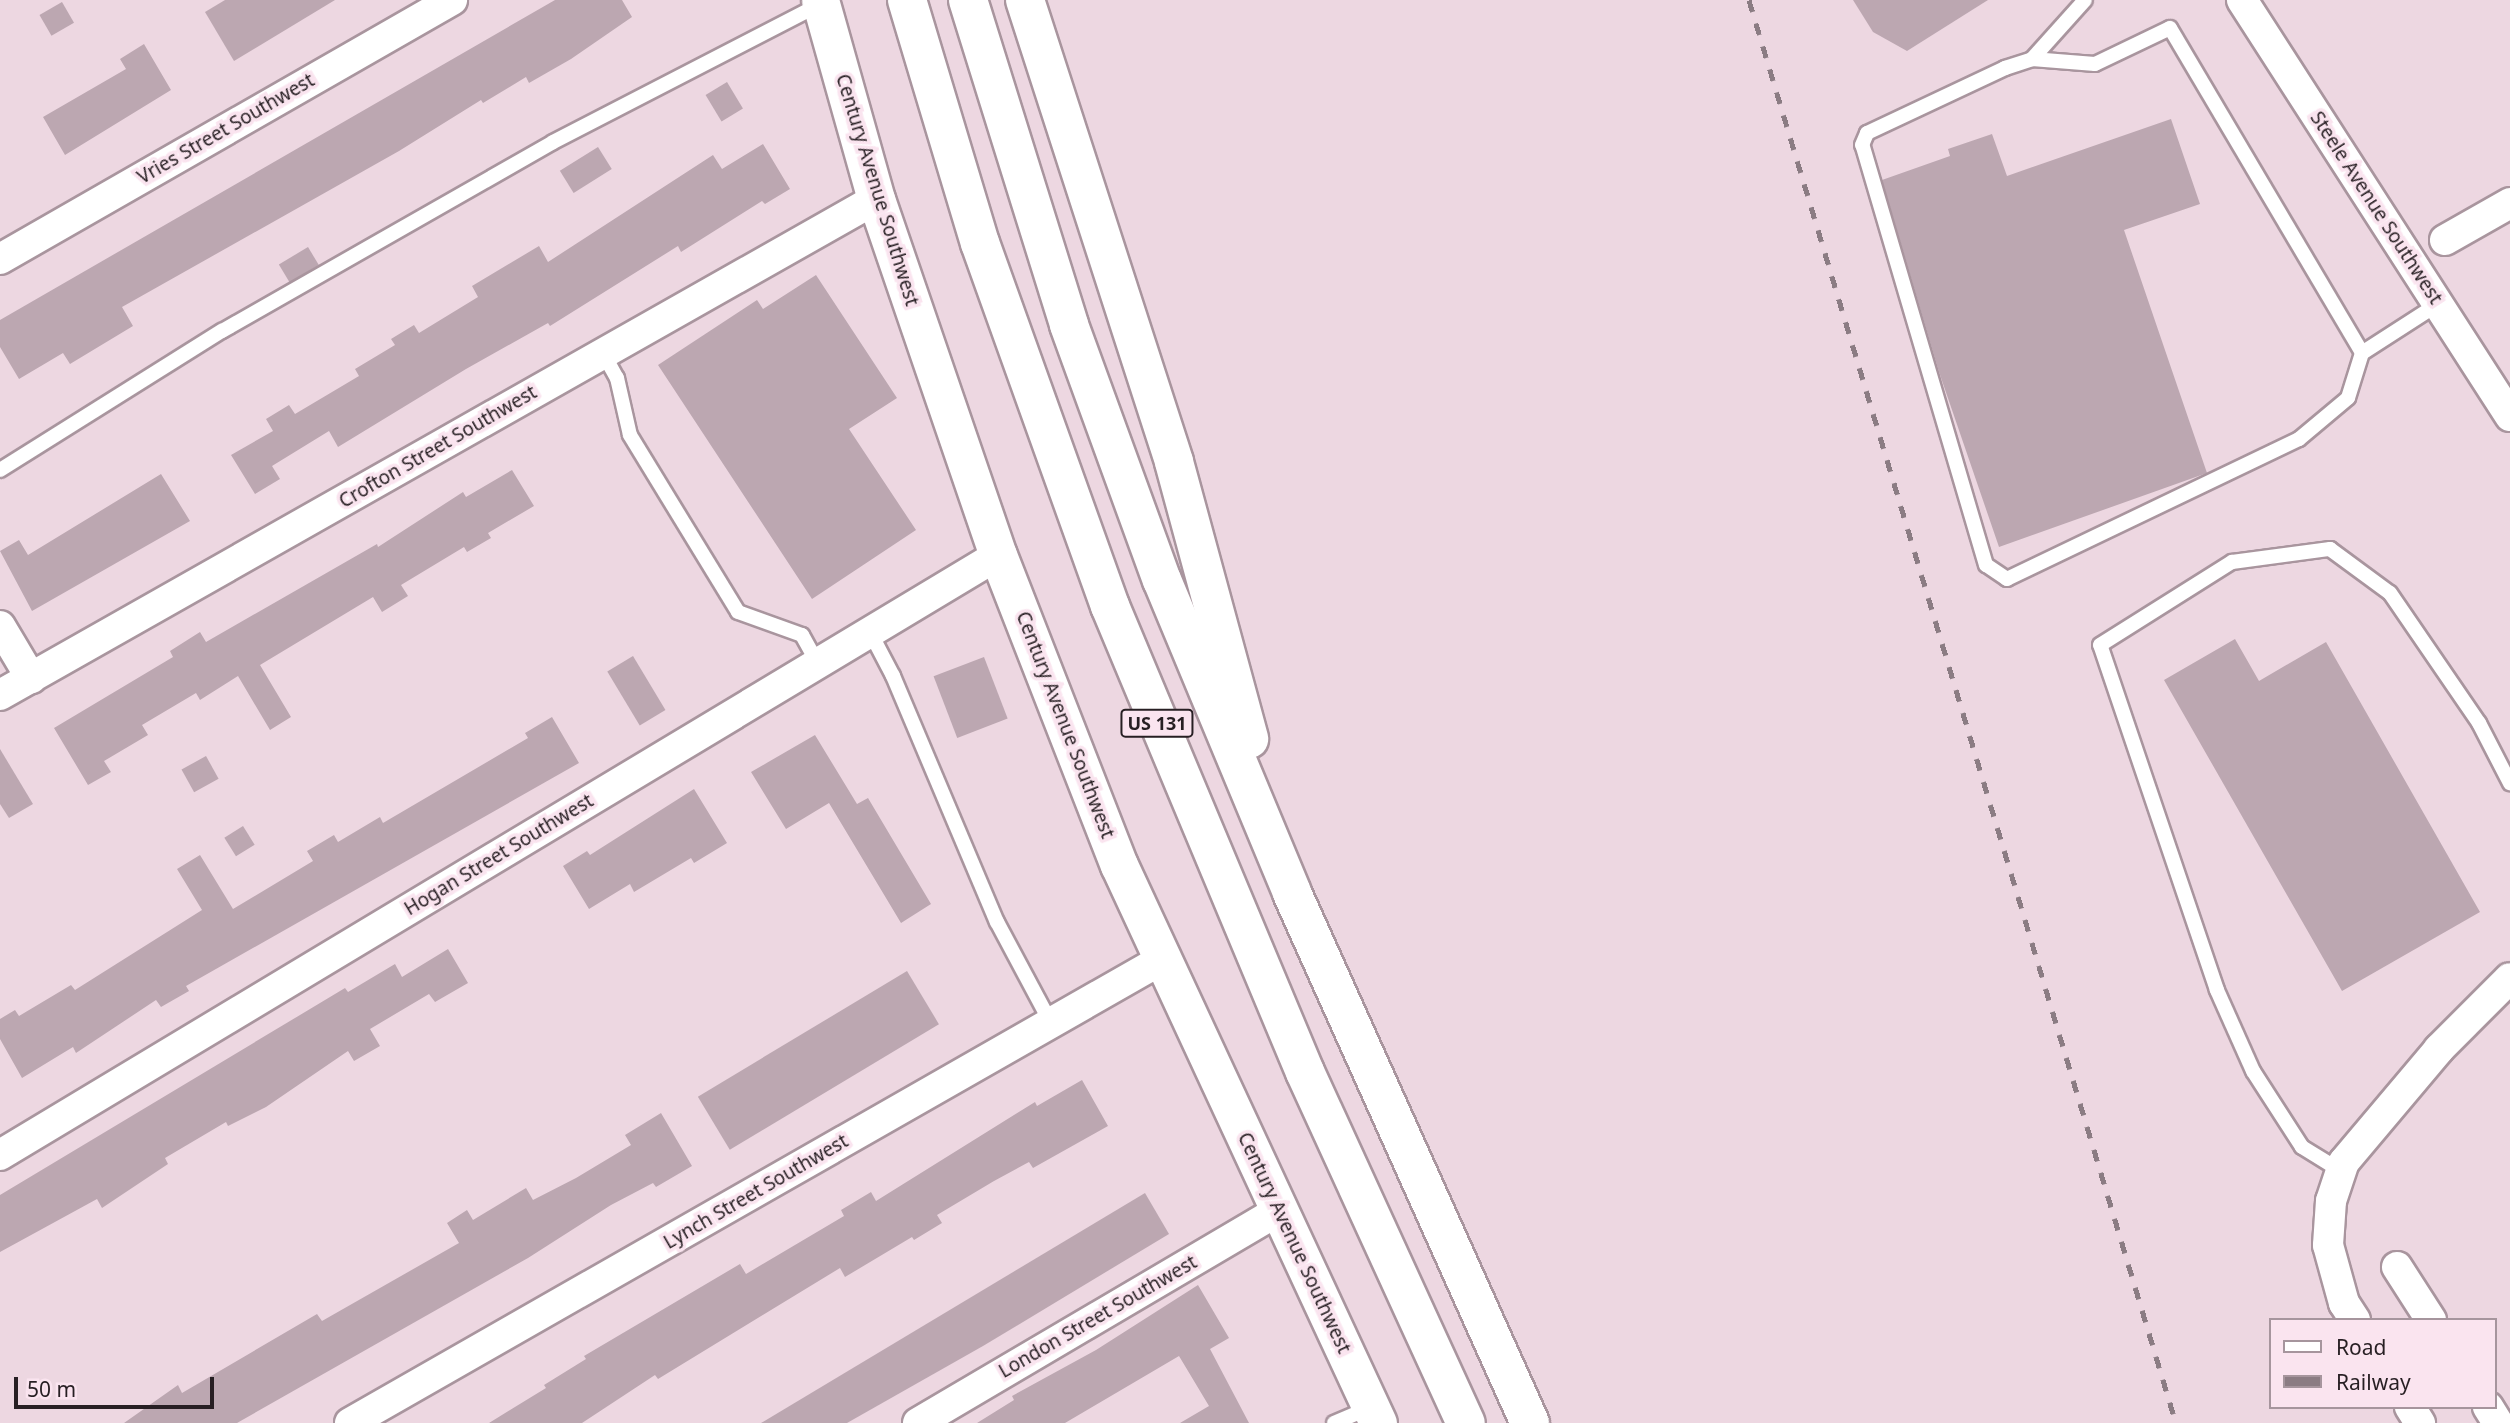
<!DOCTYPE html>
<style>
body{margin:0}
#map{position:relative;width:2510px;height:1423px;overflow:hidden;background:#edd7e1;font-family:"Noto Sans",sans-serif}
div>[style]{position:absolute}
.building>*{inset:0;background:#bca7b1;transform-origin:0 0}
.roads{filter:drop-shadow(2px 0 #a9959e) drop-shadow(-2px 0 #a9959e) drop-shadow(0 2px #a9959e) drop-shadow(0 -2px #a9959e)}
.service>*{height:14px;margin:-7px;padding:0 7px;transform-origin:7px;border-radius:7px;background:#fff}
.minor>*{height:30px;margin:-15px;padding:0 15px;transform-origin:15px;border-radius:15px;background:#fff}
.tertiary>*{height:37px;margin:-18.5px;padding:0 18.5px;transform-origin:18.5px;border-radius:18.5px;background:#fff}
.motorway>*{height:38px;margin:-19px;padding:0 19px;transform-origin:19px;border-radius:19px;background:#fff}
.rail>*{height:5px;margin-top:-2.5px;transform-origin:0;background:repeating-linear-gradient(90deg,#8b7c83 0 12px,transparent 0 24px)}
span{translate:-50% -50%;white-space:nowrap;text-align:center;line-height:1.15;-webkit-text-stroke:7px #fae4ef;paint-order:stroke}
.shield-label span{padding:2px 5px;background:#fae4ef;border:2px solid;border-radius:5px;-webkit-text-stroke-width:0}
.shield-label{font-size:18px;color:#271f23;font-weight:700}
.street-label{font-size:19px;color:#271f23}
.legend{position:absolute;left:2269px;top:1318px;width:228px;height:91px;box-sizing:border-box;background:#fae4ef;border:2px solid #a6959d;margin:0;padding:9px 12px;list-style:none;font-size:21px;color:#271f23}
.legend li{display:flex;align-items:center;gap:14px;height:35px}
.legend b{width:35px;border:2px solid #a6959d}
.scale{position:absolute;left:14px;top:1377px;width:200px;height:32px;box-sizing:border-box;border:4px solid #271f23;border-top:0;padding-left:9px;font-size:21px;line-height:24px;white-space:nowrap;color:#271f23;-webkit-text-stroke:5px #fae4ef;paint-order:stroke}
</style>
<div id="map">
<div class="building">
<div style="clip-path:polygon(225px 0,335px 0,234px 61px,205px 12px)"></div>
<div style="clip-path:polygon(555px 0,622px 0,632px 17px,571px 59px,529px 83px,526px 77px,483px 103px,481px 100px,399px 151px,122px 307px,133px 326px,70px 364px,63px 353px,19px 379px,0 347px,0 320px)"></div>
<div style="clip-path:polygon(1853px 0,1988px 0,1907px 51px,1873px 32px)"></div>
<div style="left:62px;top:2px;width:24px;height:26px;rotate:60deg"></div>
<div style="clip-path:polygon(144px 44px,171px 90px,65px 155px,43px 117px,126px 69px,120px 59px)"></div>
<div style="left:727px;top:82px;width:31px;height:25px;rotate:59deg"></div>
<div style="clip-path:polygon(2171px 119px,2200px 204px,2124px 230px,2207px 473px,1999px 547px,1939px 372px,1882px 180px,1950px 156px,1948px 149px,1992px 134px,2007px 176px)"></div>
<div style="clip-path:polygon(763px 144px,790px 189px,765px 204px,762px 201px,681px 252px,678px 246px,550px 326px,548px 323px,466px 369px,338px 447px,329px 431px,272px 466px,280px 479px,255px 494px,231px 455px,273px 431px,266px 419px,289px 405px,295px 414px,359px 376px,355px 369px,395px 345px,391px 339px,414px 325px,419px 333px,478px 297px,472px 286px,539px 246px,548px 262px,713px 155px,722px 169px)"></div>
<div style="left:598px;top:147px;width:26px;height:45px;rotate:58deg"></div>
<div style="left:308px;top:247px;width:21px;height:34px;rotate:59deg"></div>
<div style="clip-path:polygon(816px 275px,897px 398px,849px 429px,916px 530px,812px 599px,658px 365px,757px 300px,763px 309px)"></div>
<div style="clip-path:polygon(512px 470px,534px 506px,488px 533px,491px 538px,467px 552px,464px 547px,401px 585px,408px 596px,382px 612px,373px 597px,260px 665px,291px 717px,270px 730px,238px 676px,200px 700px,196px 693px,142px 725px,148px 735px,104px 761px,111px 772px,88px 785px,54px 728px,173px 657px,170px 651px,200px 632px,206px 642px,377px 544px,378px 547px,463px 492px,466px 497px)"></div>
<div style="clip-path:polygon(161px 474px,190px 521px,32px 611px,0 551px,19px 540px,28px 555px)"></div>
<div style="clip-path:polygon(2235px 639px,2259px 681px,2326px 642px,2480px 912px,2342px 991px,2164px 680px)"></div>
<div style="left:633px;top:656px;width:63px;height:30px;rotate:59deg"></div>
<div style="left:984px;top:657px;width:66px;height:54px;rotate:69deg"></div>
<div style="clip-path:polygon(552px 717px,579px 763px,186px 986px,189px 991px,161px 1007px,156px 1000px,76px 1053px,73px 1047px,22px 1078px,0 1039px,0 1019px,15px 1010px,19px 1016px,71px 985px,75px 990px,202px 910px,177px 869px,200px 855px,233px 909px,313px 861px,307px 851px,334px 835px,338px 842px,380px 817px,383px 823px,528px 738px,525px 733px)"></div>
<div style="clip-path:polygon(815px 735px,857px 804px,868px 798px,931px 904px,901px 923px,829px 803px,786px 829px,751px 772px)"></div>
<div style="clip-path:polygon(0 749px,33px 804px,9px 818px,0 804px)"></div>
<div style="left:206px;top:756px;width:26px;height:28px;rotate:61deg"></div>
<div style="clip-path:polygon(694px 789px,727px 843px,694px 863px,691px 858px,634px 892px,630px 884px,589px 909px,563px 866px,587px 851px,590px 855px)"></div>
<div style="left:243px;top:826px;width:22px;height:22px;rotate:58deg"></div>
<div style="clip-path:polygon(448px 949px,468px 983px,435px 1002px,429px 994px,370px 1029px,380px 1046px,354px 1061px,348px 1051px,266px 1107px,228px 1126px,226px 1122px,165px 1158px,168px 1164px,102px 1208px,97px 1199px,0 1252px,0 1195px,345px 988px,348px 992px,395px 964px,402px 977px)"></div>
<div style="left:907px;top:971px;width:62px;height:244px;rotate:59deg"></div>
<div style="clip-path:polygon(1082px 1080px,1108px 1126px,1033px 1168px,1029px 1162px,994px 1181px,937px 1215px,942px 1223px,914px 1240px,912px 1237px,845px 1277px,840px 1268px,658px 1379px,655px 1375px,582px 1423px,489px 1423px,546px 1388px,544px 1385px,586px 1359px,584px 1356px,740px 1264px,746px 1274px,844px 1216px,841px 1210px,871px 1192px,876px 1201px,1035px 1102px,1037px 1106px)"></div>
<div style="clip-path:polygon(661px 1113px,692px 1166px,656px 1187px,653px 1183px,611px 1205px,528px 1258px,237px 1423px,124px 1423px,178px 1385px,182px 1393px,317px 1314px,322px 1321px,459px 1243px,447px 1223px,467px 1210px,473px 1220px,526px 1188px,533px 1200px,576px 1178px,631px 1145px,625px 1135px)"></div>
<div style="clip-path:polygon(1145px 1193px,1169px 1234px,983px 1346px,847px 1423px,761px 1423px)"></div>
<div style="clip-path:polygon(1198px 1285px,1229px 1338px,1210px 1349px,1249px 1423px,1180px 1423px,1209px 1406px,1179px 1356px,1065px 1423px,977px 1423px,1014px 1400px,1012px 1396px,1096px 1350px)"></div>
</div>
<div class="roads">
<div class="service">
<div style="left:2032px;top:59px;width:79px;rotate:-48.1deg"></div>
<div style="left:603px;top:353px;width:29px;rotate:61deg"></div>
<div style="left:617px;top:378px;width:58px;rotate:77.2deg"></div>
<div style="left:630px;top:435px;width:207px;rotate:58.6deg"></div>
<div style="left:738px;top:612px;width:68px;rotate:19.8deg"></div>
<div style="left:802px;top:635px;width:33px;rotate:61deg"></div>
<div style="left:2362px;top:353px;width:47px;rotate:107.3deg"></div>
<div style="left:2348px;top:398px;width:64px;rotate:140.1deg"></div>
<div style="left:2299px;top:439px;width:324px;rotate:154.4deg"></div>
<div style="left:2007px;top:579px;width:25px;rotate:-146deg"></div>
<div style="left:1986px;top:565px;width:438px;rotate:-106.4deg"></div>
<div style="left:1862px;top:145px;width:13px;rotate:-67deg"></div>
<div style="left:1867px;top:133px;width:153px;rotate:-25.2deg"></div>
<div style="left:2005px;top:68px;width:28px;rotate:-18deg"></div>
<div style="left:2032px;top:59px;width:63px;rotate:4.5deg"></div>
<div style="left:2095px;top:64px;width:83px;rotate:-25.6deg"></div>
<div style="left:2170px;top:28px;width:377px;rotate:59.4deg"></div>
<div style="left:2362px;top:353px;width:90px;rotate:-32.8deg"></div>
<div style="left:0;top:470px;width:262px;rotate:-32.1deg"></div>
<div style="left:222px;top:331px;width:381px;rotate:-29.7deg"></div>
<div style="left:553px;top:142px;width:301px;rotate:-27.3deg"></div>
<div style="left:870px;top:632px;width:50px;rotate:62.4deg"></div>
<div style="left:893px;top:676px;width:267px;rotate:67.1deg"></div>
<div style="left:997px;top:922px;width:115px;rotate:61.9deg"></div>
<div style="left:2341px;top:1171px;width:46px;rotate:-148.4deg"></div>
<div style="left:2302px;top:1147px;width:90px;rotate:-122.8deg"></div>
<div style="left:2253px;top:1071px;width:89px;rotate:-114deg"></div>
<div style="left:2217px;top:990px;width:364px;rotate:-108.7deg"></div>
<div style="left:2100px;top:645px;width:156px;rotate:-32.2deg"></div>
<div style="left:2232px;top:562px;width:99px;rotate:-7.6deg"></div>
<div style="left:2330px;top:549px;width:74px;rotate:36.3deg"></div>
<div style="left:2390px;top:593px;width:158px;rotate:55.6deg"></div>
<div style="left:2479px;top:723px;width:68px;rotate:62.7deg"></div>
<div style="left:1334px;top:1423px;width:39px;rotate:-23deg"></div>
</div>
<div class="minor">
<div style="left:2242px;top:0;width:495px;rotate:57.2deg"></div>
<div style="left:2445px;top:240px;width:75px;rotate:-29.6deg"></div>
<div style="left:0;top:259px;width:521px;rotate:-29.81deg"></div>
<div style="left:0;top:626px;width:61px;rotate:59.2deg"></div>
<div style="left:0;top:695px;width:1007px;rotate:-29.52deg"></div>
<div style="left:0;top:1155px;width:1164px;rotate:-31.01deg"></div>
<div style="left:2397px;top:1267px;width:63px;rotate:57.3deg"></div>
<div style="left:2355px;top:1320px;width:20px;rotate:-123deg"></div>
<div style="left:2344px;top:1303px;width:60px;rotate:-105.4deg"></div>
<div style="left:2328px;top:1245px;width:44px;rotate:-86.1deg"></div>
<div style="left:2331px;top:1201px;width:41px;rotate:-71.6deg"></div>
<div style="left:2344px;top:1162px;width:148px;rotate:-49.9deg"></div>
<div style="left:2439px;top:1049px;width:100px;rotate:-45deg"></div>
<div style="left:2410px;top:1407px;width:19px;rotate:58deg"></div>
<div style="left:2488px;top:1407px;width:19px;rotate:58deg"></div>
<div style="left:350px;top:1423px;width:934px;rotate:-29.72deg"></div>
<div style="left:918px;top:1423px;width:418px;rotate:-30.5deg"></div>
</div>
<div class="tertiary">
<div style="left:820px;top:0;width:207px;rotate:74.3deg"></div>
<div style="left:876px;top:199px;width:376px;rotate:71.1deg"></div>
<div style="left:998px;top:555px;width:333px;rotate:68.7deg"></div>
<div style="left:1119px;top:865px;width:615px;rotate:65.1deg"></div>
</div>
<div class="motorway">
<div style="left:907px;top:0;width:254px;rotate:73.3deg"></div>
<div style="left:980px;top:243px;width:386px;rotate:70.3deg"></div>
<div style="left:1110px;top:606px;width:505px;rotate:67.29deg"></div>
<div style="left:1305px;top:1072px;width:386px;rotate:65.4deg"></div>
<div style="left:968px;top:0;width:340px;rotate:72.7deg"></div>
<div style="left:1069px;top:325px;width:271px;rotate:70deg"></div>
<div style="left:1162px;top:580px;width:339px;rotate:67.4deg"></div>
<div style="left:1292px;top:893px;width:581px;rotate:65.82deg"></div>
<div style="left:1025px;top:0;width:485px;rotate:72.1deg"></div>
<div style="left:1174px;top:462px;width:287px;rotate:74.8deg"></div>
</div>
</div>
<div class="rail">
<div style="left:1749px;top:0;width:1486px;rotate:73.3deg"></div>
</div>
<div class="shield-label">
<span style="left:1157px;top:723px">US 131</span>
</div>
<div class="street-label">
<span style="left:226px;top:129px;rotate:-30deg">Vries Street Southwest</span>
<span style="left:877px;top:190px;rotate:73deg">Century Avenue Southwest</span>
<span style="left:2376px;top:208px;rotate:57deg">Steele Avenue Southwest</span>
<span style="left:438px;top:447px;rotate:-30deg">Crofton Street Southwest</span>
<span style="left:1065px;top:725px;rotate:69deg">Century Avenue Southwest</span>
<span style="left:499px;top:855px;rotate:-31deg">Hogan Street Southwest</span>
<span style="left:756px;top:1192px;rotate:-30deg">Lynch Street Southwest</span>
<span style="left:1294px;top:1243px;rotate:65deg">Century Avenue Southwest</span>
<span style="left:1098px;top:1317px;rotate:-30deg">London Street Southwest</span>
</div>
<ul class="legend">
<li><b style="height:9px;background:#fff"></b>Road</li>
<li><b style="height:9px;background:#8b7c83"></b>Railway</li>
</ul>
<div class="scale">50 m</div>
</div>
